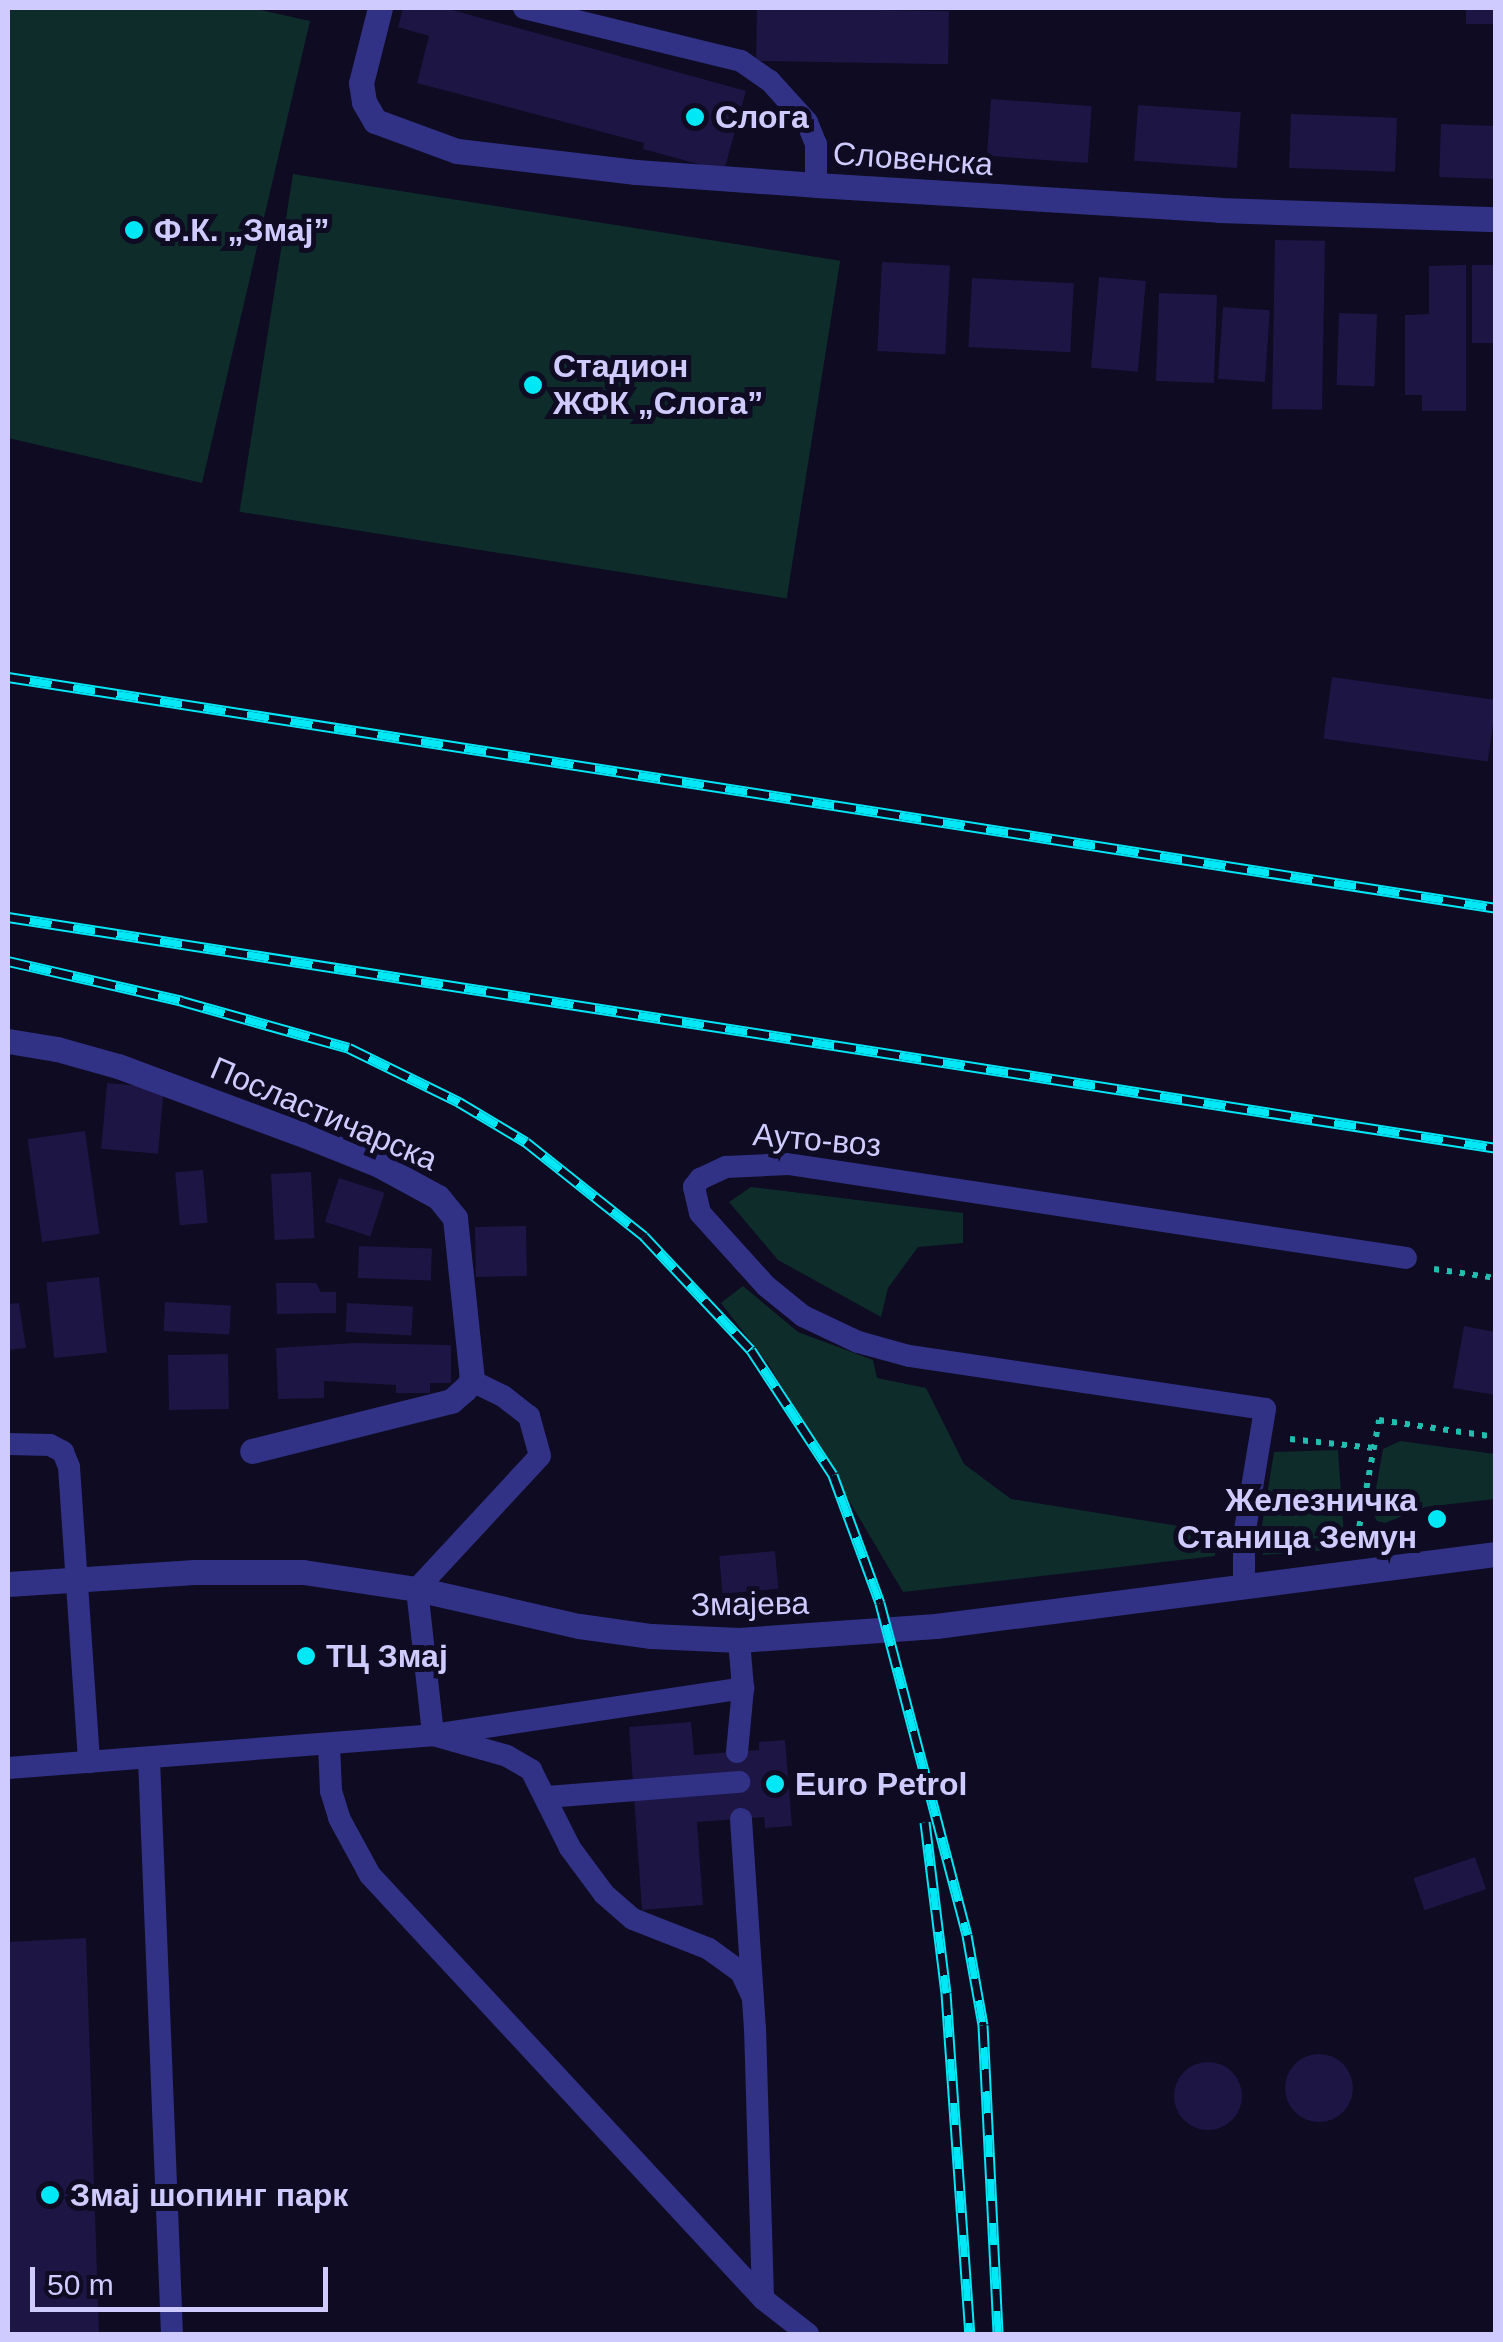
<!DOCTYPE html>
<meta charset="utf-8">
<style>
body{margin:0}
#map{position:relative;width:1503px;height:2342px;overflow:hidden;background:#0e0b22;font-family:Arial,sans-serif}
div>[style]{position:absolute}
.green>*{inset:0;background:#0d2c2a;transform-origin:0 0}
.building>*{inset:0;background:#1d1544;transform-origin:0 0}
.round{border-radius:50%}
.path>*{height:6px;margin-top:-3px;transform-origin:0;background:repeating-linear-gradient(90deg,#21bdae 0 5px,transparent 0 13px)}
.lane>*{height:22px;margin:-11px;padding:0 11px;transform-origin:11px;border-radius:11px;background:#313185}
.street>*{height:25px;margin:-12.5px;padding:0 12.5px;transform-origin:12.5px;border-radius:12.5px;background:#313185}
.rail>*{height:11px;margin-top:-5.5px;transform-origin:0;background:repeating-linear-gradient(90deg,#0e0b22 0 22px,#00e7f6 0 44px);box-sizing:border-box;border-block:2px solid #00e7f6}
.dots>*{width:28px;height:28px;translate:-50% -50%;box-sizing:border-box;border:5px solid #0e0b22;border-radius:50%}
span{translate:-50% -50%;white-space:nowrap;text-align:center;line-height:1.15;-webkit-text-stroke:10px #0e0b22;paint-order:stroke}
.poi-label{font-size:32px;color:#cfcbff;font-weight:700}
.left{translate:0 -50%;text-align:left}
.right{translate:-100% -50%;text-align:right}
.street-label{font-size:32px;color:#cfcbff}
.frame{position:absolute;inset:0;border:10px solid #cfcbff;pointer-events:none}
.scale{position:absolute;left:30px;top:2267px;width:298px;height:45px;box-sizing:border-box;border:5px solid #cfcbff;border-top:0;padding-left:12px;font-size:30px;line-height:35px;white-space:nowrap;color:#cfcbff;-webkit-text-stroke:8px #0e0b22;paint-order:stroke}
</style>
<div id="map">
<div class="green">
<div style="clip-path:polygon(8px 8px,252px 8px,310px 21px,202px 483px,8px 438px)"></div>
<div style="left:293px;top:174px;width:554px;height:342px;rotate:9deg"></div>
<div style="clip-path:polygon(751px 1187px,963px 1213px,963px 1243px,918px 1247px,888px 1288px,881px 1317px,778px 1260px,729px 1202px)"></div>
<div style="clip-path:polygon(743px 1286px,798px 1332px,873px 1360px,877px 1378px,926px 1388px,964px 1464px,1011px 1499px,1216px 1532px,1215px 1556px,903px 1592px,769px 1365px,721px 1303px)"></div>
<div style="clip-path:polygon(1400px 1441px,1495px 1454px,1495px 1499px,1425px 1507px,1385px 1523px,1377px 1521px,1372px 1511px,1383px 1449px)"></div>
<div style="clip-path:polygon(1338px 1450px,1345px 1549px,1263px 1555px,1261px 1532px,1274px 1452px)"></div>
</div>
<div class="building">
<div style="clip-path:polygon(403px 8px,445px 8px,746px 91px,724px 171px,643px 149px,644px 143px,417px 83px,429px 36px,398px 27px)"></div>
<div style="left:757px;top:8px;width:192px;height:53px;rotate:1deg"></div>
<div style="left:1466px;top:8px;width:30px;height:16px"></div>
<div style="left:991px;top:99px;width:101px;height:57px;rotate:4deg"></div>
<div style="left:1138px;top:105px;width:103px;height:56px;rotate:4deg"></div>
<div style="left:1291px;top:114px;width:106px;height:54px;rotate:2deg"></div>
<div style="left:1441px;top:124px;width:55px;height:53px;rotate:2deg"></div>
<div style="left:1275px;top:240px;width:50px;height:169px;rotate:1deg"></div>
<div style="left:882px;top:262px;width:68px;height:89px;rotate:3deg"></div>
<div style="clip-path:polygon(1466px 265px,1466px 411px,1422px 411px,1422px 395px,1405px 395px,1405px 315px,1429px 314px,1429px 266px)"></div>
<div style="left:1472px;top:265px;width:24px;height:78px"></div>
<div style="left:1099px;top:277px;width:47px;height:91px;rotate:5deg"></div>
<div style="left:972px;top:278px;width:102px;height:69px;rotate:3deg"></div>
<div style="left:1159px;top:293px;width:58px;height:88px;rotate:2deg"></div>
<div style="left:1223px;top:307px;width:47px;height:72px;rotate:4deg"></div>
<div style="left:1339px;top:313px;width:38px;height:72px;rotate:2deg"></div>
<div style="left:1332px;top:677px;width:166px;height:62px;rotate:8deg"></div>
<div style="left:107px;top:1083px;width:57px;height:66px;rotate:5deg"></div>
<div style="left:85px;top:1131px;width:104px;height:58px;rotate:82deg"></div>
<div style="left:203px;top:1170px;width:53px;height:28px;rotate:85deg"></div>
<div style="left:311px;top:1172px;width:66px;height:40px;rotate:87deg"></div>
<div style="left:339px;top:1178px;width:48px;height:46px;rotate:18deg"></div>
<div style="left:526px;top:1226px;width:50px;height:51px;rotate:89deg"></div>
<div style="left:359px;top:1246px;width:73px;height:32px;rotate:2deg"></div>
<div style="left:99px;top:1277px;width:76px;height:53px;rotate:84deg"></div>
<div style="clip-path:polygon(276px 1283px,316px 1283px,321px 1292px,336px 1292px,336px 1313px,277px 1314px)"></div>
<div style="left:165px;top:1302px;width:66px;height:29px;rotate:3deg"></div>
<div style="clip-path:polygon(19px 1303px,26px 1348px,8px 1350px,8px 1304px)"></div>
<div style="left:347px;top:1303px;width:66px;height:29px;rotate:3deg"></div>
<div style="clip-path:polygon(1464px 1326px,1496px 1332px,1496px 1395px,1453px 1388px)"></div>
<div style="clip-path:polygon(355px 1343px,451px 1345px,451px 1383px,430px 1383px,430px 1393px,396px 1393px,396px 1385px,324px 1381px,324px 1398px,278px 1399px,276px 1348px)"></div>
<div style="left:228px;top:1354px;width:55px;height:60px;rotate:89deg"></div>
<div style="left:775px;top:1551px;width:38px;height:56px;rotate:85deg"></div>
<div style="clip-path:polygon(691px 1722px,694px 1755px,759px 1750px,759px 1742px,785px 1740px,792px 1826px,765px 1828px,764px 1817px,697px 1822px,703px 1905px,642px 1910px,629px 1727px)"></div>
<div style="left:1475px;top:1857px;width:34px;height:65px;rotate:71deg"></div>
<div style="clip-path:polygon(86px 1938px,99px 2334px,8px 2334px,8px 1942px)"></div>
<div class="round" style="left:1285px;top:2054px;width:68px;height:68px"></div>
<div class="round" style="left:1174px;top:2062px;width:68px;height:68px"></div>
</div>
<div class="path">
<div style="left:1434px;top:1269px;width:63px;rotate:8.3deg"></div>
<div style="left:1290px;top:1439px;width:84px;rotate:6.1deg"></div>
<div style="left:1357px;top:1539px;width:121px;rotate:-79.5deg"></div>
<div style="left:1379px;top:1420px;width:118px;rotate:8.3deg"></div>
</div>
<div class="lane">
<div style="left:524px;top:8px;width:223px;rotate:13.7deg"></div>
<div style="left:741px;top:61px;width:35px;rotate:35deg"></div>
<div style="left:770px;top:81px;width:55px;rotate:47.9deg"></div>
<div style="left:807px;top:122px;width:24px;rotate:68deg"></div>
<div style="left:816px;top:144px;width:41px;rotate:90deg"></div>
<div style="left:472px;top:1381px;width:34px;rotate:26deg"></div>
<div style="left:503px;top:1396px;width:33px;rotate:38deg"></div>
<div style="left:529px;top:1416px;width:41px;rotate:74.6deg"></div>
<div style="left:540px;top:1456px;width:181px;rotate:132.8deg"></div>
<div style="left:417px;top:1589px;width:147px;rotate:83.7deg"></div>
<div style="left:433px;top:1735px;width:77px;rotate:15.8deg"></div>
<div style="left:507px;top:1756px;width:28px;rotate:30deg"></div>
<div style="left:531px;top:1770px;width:87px;rotate:63.4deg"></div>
<div style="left:570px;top:1848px;width:57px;rotate:53.5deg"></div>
<div style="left:604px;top:1894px;width:38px;rotate:41deg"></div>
<div style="left:633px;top:1919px;width:82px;rotate:21.5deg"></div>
<div style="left:709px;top:1949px;width:39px;rotate:36deg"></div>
<div style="left:741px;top:1972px;width:26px;rotate:65deg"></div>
<div style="left:8px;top:1444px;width:42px;rotate:1.4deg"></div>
<div style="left:50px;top:1445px;width:15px;rotate:28deg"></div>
<div style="left:63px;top:1452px;width:16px;rotate:68deg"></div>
<div style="left:69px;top:1467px;width:296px;rotate:86.1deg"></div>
<div style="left:1244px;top:1588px;width:52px;rotate:-90deg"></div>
<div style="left:1244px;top:1536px;width:129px;rotate:-80.6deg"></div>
<div style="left:1265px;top:1409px;width:360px;rotate:-171.5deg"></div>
<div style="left:909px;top:1356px;width:53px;rotate:-164.6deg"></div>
<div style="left:858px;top:1342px;width:61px;rotate:-154.7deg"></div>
<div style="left:803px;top:1316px;width:48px;rotate:-141deg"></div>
<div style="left:766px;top:1286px;width:98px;rotate:-132.1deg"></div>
<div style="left:700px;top:1213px;width:27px;rotate:-103deg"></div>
<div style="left:694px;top:1187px;width:10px;rotate:-53deg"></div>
<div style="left:700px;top:1179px;width:29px;rotate:-25deg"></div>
<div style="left:726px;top:1167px;width:62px;rotate:-2.8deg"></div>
<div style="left:788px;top:1164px;width:625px;rotate:8.65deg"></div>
<div style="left:329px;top:1745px;width:46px;rotate:87.5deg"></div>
<div style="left:331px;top:1791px;width:28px;rotate:73deg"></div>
<div style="left:339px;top:1818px;width:65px;rotate:61.5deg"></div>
<div style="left:370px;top:1875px;width:578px;rotate:47.17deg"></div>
<div style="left:763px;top:2299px;width:57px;rotate:37.9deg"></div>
<div style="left:737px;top:1752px;width:64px;rotate:-84.6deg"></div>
<div style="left:149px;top:1759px;width:575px;rotate:87.71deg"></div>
<div style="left:8px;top:1768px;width:426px;rotate:-4.4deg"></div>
<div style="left:433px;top:1735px;width:314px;rotate:-8.6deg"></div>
<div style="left:743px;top:1688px;width:48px;rotate:-94.8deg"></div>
<div style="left:547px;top:1797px;width:193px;rotate:-4.5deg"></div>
<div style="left:741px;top:1819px;width:209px;rotate:86.2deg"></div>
<div style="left:755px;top:2028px;width:271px;rotate:88.3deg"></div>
</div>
<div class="street">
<div style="left:380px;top:8px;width:77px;rotate:104.2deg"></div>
<div style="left:361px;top:83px;width:19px;rotate:81deg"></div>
<div style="left:364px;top:102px;width:22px;rotate:60deg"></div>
<div style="left:375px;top:121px;width:87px;rotate:20.1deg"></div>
<div style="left:457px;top:151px;width:180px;rotate:6.7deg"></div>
<div style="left:636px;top:172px;width:180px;rotate:4.1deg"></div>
<div style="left:816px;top:185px;width:404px;rotate:3.5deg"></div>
<div style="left:1219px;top:210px;width:277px;rotate:1.9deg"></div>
<div style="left:8px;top:1041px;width:50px;rotate:9.3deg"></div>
<div style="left:57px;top:1049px;width:63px;rotate:15.6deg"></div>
<div style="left:118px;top:1066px;width:209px;rotate:20.4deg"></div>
<div style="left:314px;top:1139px;width:70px;rotate:21.8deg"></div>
<div style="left:379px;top:1165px;width:67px;rotate:28.5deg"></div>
<div style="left:438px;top:1197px;width:27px;rotate:51deg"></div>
<div style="left:455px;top:1218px;width:164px;rotate:84deg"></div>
<div style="left:472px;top:1381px;width:11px;rotate:131deg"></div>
<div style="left:465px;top:1389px;width:18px;rotate:139deg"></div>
<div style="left:451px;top:1401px;width:205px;rotate:165.9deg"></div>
<div style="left:8px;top:1584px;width:187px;rotate:-3.7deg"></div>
<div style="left:195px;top:1572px;width:108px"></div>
<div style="left:303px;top:1572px;width:115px;rotate:8.5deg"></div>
<div style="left:417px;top:1589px;width:166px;rotate:12.9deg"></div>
<div style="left:579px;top:1626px;width:73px;rotate:7.9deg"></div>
<div style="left:651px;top:1636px;width:88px;rotate:2.6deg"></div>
<div style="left:739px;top:1640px;width:197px;rotate:-4.1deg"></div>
<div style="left:936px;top:1626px;width:565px;rotate:-7.33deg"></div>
</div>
<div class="rail">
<div style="left:8px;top:677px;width:1506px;rotate:8.82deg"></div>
<div style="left:8px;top:917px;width:1506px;rotate:8.82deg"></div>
<div style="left:8px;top:961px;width:179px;rotate:12.9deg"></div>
<div style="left:182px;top:1001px;width:173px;rotate:15.7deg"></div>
<div style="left:349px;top:1048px;width:123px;rotate:26.1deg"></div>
<div style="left:459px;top:1102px;width:78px;rotate:30.8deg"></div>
<div style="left:526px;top:1142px;width:151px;rotate:38.5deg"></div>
<div style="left:644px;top:1236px;width:156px;rotate:46.8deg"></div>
<div style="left:751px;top:1350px;width:149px;rotate:56.7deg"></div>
<div style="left:833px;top:1475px;width:136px;rotate:69.8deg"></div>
<div style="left:880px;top:1603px;width:343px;rotate:75.3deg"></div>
<div style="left:967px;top:1935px;width:91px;rotate:79.9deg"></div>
<div style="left:983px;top:2025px;width:309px;rotate:87.2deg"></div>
<div style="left:925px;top:1822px;width:172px;rotate:83deg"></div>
<div style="left:946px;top:1993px;width:342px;rotate:86deg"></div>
</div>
<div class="dots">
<div style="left:695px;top:117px;background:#00e7f6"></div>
<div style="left:134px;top:230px;background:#00e7f6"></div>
<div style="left:533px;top:385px;background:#00e7f6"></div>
<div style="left:1437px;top:1519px;background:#00e7f6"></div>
<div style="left:306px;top:1656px;background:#00e7f6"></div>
<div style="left:775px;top:1784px;background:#00e7f6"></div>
<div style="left:50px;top:2195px;background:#00e7f6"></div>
</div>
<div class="poi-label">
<span class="left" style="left:715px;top:117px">Слога</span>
<span class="left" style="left:154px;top:230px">Ф.К. „Змај”</span>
<span class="left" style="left:553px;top:385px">Стадион<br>ЖФК „Слога”</span>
<span class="right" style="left:1417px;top:1519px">Железничка<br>Станица Земун</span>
<span class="left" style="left:326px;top:1656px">ТЦ Змај</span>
<span class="left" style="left:795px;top:1784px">Euro Petrol</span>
<span class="left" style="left:70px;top:2195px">Змај шопинг парк</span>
</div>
<div class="street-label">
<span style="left:913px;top:159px;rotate:4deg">Словенска</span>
<span style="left:324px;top:1114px;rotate:23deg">Посластичарска</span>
<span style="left:817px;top:1140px;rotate:5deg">Ауто-воз</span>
<span style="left:750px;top:1604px;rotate:-1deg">Змајева</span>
</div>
<div class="frame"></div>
<div class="scale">50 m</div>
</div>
